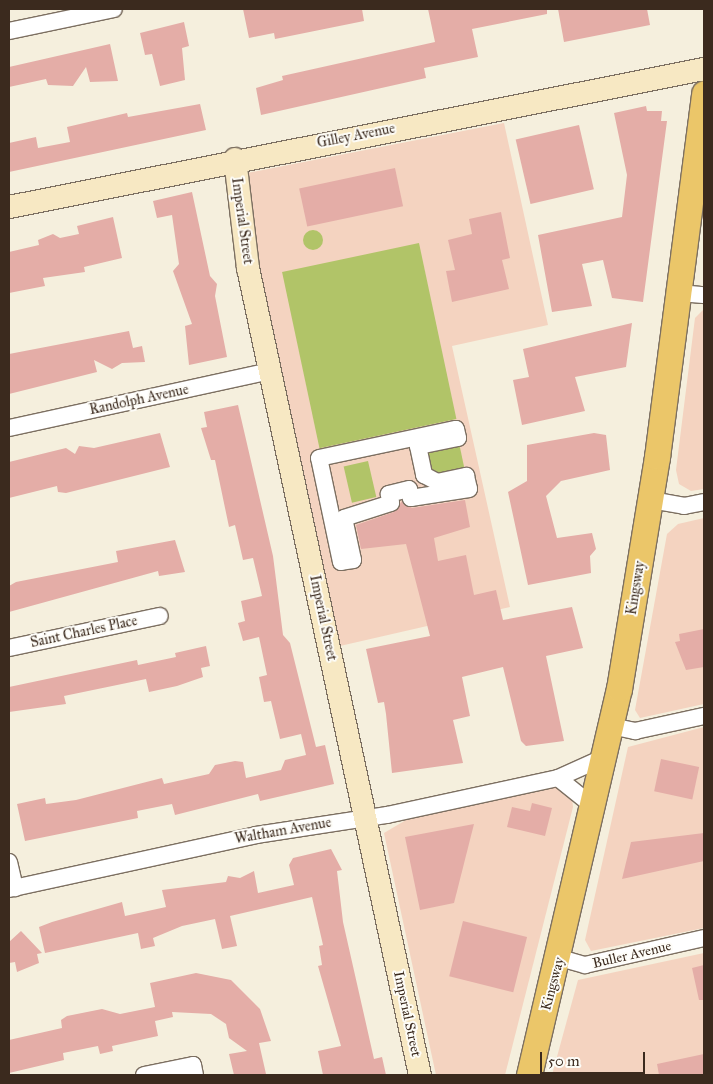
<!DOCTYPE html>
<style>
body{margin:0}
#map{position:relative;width:713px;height:1084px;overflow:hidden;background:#f5efdd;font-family:"IM FELL Great Primer",serif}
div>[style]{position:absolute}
.built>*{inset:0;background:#f4d3c0}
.green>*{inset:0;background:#b1c468;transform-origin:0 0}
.round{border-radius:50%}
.building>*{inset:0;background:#e4ada7;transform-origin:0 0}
.roads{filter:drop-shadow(1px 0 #7c6f61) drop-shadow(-1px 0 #7c6f61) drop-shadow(0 1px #7c6f61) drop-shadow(0 -1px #7c6f61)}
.street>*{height:16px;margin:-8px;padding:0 8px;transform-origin:8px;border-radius:8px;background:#fff}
.secondary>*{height:22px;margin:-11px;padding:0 11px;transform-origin:11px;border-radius:11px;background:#f7e8c3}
.primary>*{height:25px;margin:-12.5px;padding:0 12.5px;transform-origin:12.5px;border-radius:12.5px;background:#ebc669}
span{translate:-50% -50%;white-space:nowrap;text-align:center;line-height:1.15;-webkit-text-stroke:4px #fdfcf7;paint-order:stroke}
.street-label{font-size:14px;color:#3b2a1e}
.frame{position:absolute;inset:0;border:10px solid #3b2a1e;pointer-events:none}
.scale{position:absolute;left:540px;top:1052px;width:105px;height:22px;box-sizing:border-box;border:2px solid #3b2a1e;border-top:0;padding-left:6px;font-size:15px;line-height:18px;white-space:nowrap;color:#3b2a1e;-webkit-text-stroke:4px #fdfcf7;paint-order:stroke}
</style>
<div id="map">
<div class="built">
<div style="clip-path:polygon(504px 123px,548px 325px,452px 346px,510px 607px,340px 646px,257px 259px,247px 173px)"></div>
<div style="clip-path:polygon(704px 309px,704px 489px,691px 491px,679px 484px,676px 470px,695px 318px)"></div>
<div style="clip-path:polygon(704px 518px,704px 704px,640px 718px,635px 710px,667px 534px,678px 524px)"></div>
<div style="clip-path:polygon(704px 727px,704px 928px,591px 951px,585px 940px,628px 747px)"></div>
<div style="clip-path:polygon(557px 787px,572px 798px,573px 807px,505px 1075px,436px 1075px,384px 833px,406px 820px)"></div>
<div style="clip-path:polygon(704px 953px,704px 1075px,552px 1075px,578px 980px)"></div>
</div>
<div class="green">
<div class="round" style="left:303px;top:230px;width:20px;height:20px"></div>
<div style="left:419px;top:243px;width:180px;height:140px;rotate:78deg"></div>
<div style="clip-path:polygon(458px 438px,466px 476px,437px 482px,418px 446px)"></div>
<div style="left:368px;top:461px;width:37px;height:25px;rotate:77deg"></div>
</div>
<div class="building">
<div style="clip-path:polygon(243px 9px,362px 9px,364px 21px,275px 39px,274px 33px,249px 38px)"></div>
<div style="clip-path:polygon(428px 9px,547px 9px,547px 14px,472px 29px,478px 57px,424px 68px,426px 78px,261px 115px,256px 88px,283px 80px,282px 76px,435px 42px)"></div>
<div style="clip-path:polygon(558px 9px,647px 9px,650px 25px,564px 42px)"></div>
<div style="clip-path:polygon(184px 22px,189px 46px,182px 48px,185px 80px,160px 86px,152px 54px,145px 55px,140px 33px)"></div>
<div style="clip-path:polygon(110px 44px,118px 81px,90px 82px,86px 67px,73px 86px,48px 85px,46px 79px,9px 87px,9px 67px)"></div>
<div style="clip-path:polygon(200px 104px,206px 130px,9px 172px,9px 143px,36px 137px,38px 148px,70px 142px,67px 127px,127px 113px,128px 117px)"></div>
<div style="clip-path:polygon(646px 106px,647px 111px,662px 111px,661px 121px,667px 121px,643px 302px,612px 298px,603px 260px,582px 264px,592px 306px,552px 312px,538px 235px,622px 217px,627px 175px,614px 113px)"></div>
<div style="left:579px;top:125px;width:66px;height:65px;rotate:77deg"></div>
<div style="left:395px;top:168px;width:39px;height:98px;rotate:78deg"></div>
<div style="clip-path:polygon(192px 192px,210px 276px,217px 284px,215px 296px,227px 357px,189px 365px,185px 326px,192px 324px,173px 271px,179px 264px,172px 215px,157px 218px,153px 201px)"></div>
<div style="clip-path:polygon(501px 212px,510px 258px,502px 260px,509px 289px,452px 302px,446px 271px,455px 270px,448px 240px,472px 234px,469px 219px)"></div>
<div style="clip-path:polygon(113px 217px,122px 258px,84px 267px,85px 272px,43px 278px,45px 286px,9px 293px,9px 252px,39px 245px,38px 240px,53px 234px,60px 238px,79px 234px,77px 226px)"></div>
<div style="clip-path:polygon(632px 323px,626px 367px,575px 377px,585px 411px,522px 425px,513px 380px,529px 377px,523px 349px)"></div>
<div style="clip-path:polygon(129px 331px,133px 348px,142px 346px,145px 362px,122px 363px,112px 369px,94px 360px,97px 372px,9px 394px,9px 354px)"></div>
<div style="clip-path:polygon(238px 405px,273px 556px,283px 635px,290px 643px,316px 747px,325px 745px,334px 784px,260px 801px,258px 794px,175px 815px,172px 804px,137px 811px,138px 818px,25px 841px,17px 804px,45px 798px,46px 804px,76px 800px,162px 778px,164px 784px,209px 774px,215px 765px,235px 761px,243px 762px,246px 778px,281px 770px,285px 760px,306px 755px,301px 734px,280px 739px,271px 701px,264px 702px,259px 677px,267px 675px,259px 637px,243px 641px,238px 623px,245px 621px,241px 601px,262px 596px,253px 558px,243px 560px,235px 525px,229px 527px,215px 460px,211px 460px,201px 428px,207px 427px,204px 412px)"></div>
<div style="clip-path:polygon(160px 433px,170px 467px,66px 493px,58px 492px,57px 486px,9px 498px,9px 462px,66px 448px,75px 454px,79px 446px,94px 448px)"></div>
<div style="clip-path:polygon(594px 433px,606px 435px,610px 470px,561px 481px,546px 496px,557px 538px,592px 533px,596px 549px,590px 556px,591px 573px,528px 585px,508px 492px,527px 481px,527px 445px)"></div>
<div style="clip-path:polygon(465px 500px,470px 527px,434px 538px,438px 561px,466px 555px,474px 595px,496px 590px,503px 620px,572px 607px,583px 648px,546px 656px,564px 741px,526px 746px,521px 741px,503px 667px,462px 677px,470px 716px,453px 720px,463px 763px,392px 773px,386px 714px,384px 702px,378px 703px,366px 649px,430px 636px,406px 544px,361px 549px,356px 525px,394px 512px,402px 501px,412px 508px)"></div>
<div style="clip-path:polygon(175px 540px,185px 572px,159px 576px,158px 571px,9px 612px,9px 586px,16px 582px,118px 562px,116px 551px)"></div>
<div style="clip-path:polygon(704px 629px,704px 667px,686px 670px,675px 642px,680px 641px,679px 634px)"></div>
<div style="clip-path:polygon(206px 646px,210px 666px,201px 668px,203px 677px,177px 686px,149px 692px,146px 679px,64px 696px,66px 704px,9px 712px,9px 687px,137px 660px,138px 665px,176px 657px,175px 653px)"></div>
<div style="left:661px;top:759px;width:39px;height:33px;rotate:12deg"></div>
<div style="clip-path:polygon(532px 803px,552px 808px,545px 836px,507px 827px,512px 807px,530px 811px)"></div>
<div style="clip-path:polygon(474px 824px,454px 903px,420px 910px,405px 837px)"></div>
<div style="clip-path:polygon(704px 833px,704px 861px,622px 879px,631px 842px)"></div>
<div style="clip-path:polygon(331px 849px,342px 870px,337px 871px,343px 922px,374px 1059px,382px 1057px,386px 1075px,323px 1075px,318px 1051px,341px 1046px,318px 966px,322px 965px,319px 946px,323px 945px,312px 897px,230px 916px,237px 946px,222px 949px,215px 919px,182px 926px,153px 938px,155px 946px,141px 949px,138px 933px,45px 953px,39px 927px,52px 922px,122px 902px,125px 916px,166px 907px,162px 890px,226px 882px,228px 876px,240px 878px,254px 871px,258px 893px,294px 885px,289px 865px,293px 858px)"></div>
<div style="left:463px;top:921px;width:66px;height:57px;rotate:14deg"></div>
<div style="clip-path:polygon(21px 931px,42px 953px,37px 954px,39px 963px,17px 972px,15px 962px,9px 963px,9px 942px)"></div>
<div style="clip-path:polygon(704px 965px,704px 1000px,699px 1000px,692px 968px)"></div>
<div style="clip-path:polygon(196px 973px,231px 980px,260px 1009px,271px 1041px,259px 1043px,266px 1074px,234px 1075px,229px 1054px,247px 1051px,229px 1038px,226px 1024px,211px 1014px,172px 1012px,173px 1017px,155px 1021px,158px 1036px,112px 1046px,113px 1051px,100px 1054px,98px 1046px,63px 1053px,64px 1060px,9px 1073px,9px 1040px,62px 1028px,61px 1020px,67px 1016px,102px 1009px,120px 1014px,155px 1007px,150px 983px)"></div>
<div style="clip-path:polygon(704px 1054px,704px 1075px,659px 1075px,657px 1064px)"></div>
</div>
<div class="roads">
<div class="street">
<div style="left:9px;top:31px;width:107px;rotate:-11.8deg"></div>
<div style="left:679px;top:293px;width:25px;rotate:5deg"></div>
<div style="left:9px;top:428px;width:267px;rotate:-12.3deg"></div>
<div style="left:456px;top:429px;width:9px;rotate:77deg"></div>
<div style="left:458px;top:438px;width:41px;rotate:168.7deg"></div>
<div style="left:418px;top:446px;width:30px;rotate:78deg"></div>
<div style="left:424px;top:475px;width:15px;rotate:28deg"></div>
<div style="left:437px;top:482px;width:30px;rotate:-12deg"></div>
<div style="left:466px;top:476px;width:13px;rotate:77deg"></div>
<div style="left:469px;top:489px;width:59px;rotate:171.2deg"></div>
<div style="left:411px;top:498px;width:9px;rotate:-103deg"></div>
<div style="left:409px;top:489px;width:21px;rotate:166deg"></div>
<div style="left:389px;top:494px;width:9px;rotate:77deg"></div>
<div style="left:391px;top:503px;width:49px;rotate:162.3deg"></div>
<div style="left:344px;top:518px;width:43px;rotate:77.9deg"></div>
<div style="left:353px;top:560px;width:12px;rotate:171deg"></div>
<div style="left:341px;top:562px;width:106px;rotate:-101.9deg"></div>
<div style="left:319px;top:458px;width:140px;rotate:-12deg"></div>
<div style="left:651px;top:500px;width:34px;rotate:10deg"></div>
<div style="left:684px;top:506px;width:20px;rotate:-11deg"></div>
<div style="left:9px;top:648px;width:154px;rotate:-12deg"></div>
<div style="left:611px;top:726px;width:25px;rotate:12deg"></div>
<div style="left:635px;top:731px;width:71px;rotate:-12.3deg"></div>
<div style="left:558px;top:778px;width:46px;rotate:38.9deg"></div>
<div style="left:9px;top:862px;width:27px;rotate:77deg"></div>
<div style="left:9px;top:889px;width:253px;rotate:-12.3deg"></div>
<div style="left:256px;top:835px;width:133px;rotate:-8.7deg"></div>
<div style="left:387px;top:815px;width:175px;rotate:-12.2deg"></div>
<div style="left:558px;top:778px;width:51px;rotate:-24.1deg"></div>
<div style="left:560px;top:958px;width:26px;rotate:16deg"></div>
<div style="left:585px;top:965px;width:122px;rotate:-12.8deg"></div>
<div style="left:144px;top:1075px;width:50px;rotate:-11.5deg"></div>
<div style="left:193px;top:1065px;width:10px;rotate:79deg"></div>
</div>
<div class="secondary">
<div style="left:235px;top:159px;width:110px;rotate:83.2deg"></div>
<div style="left:248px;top:268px;width:825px;rotate:77.97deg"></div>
<div style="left:9px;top:207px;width:709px;rotate:-11.23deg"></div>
</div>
<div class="primary">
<div style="left:529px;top:1075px;width:396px;rotate:-76.9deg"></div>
<div style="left:619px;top:689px;width:235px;rotate:-80.7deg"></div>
<div style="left:657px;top:457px;width:367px;rotate:-82.6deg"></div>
</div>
</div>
<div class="street-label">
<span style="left:356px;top:136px;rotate:-11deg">Gilley Avenue</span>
<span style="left:242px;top:221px;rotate:82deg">Imperial Street</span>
<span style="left:139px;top:400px;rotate:-12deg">Randolph Avenue</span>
<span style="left:636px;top:588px;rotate:-81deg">Kingsway</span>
<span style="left:323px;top:618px;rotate:78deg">Imperial Street</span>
<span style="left:84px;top:632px;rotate:-12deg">Saint Charles Place</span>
<span style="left:283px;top:831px;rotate:-10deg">Waltham Avenue</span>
<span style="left:632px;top:955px;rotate:-13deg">Buller Avenue</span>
<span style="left:553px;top:984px;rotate:-75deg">Kingsway</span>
<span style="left:407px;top:1014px;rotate:78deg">Imperial Street</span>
</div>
<div class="frame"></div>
<div class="scale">50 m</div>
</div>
